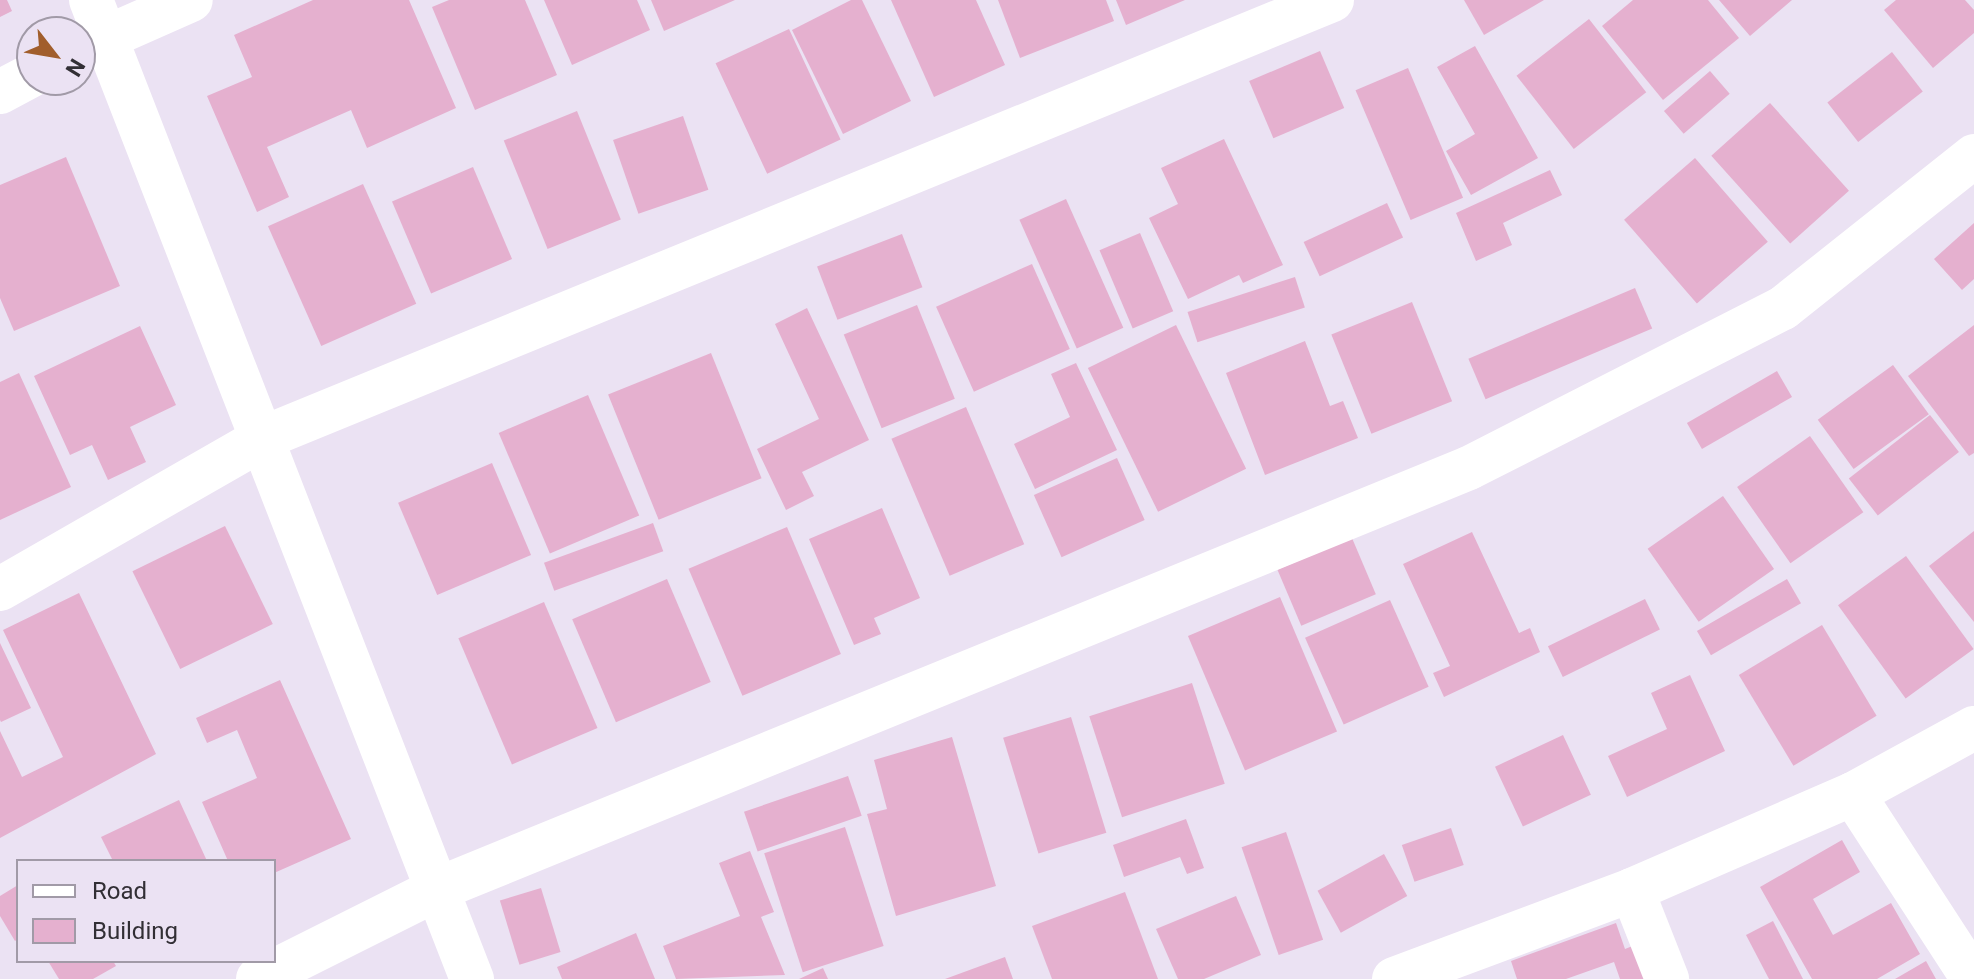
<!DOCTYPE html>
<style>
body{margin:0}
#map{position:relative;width:1974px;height:979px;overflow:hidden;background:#ebe2f3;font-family:Roboto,sans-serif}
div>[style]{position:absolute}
.building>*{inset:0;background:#e5b0cf;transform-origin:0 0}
.minor>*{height:44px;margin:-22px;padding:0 22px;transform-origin:22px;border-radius:22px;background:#fff}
span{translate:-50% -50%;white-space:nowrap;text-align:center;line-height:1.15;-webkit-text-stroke:8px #ebe2f3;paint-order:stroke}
.legend{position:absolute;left:16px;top:859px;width:260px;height:104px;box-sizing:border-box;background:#ebe2f3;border:2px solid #a19aa7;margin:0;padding:10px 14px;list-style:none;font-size:24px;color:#322f35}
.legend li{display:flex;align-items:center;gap:16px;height:40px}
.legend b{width:40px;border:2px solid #a19aa7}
.north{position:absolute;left:16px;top:16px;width:80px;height:80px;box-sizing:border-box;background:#ebe2f3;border:2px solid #a19aa7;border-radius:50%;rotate:121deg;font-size:22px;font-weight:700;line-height:32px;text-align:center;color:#322f35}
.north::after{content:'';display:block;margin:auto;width:28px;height:36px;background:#a15e2c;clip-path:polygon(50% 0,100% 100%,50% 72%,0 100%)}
</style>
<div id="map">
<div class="building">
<div style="clip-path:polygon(0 0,7px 0,12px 11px,0 17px)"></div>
<div style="clip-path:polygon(313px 0,409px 0,456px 108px,367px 148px,351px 110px,267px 147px,289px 197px,257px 212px,207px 96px,252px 77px,234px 35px)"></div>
<div style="clip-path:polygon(449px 0,525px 0,557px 75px,475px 110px,432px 7px)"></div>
<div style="clip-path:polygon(544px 0,637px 0,650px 30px,572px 65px)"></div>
<div style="clip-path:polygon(651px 0,735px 0,664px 31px)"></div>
<div style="clip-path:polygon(851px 0,862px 0,911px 101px,843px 134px,792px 30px)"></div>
<div style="clip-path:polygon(891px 0,976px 0,1005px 65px,934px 97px)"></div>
<div style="clip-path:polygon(998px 0,1106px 0,1114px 21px,1020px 58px)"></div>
<div style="clip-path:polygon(1116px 0,1185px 0,1126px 25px)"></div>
<div style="clip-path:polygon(1464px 0,1544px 0,1484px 35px)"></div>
<div style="clip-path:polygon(1633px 0,1708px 0,1739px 38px,1663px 100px,1602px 26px)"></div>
<div style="clip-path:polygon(1719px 0,1792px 0,1750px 36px)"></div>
<div style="clip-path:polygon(1896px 0,1965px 0,1974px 10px,1974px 33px,1933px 68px,1884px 10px)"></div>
<div style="left:1589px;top:19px;width:93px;height:92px;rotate:52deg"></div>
<div style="left:789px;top:29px;width:122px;height:81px;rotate:65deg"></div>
<div style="clip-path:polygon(1475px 46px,1538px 158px,1471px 195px,1446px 151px,1475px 134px,1437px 67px)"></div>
<div style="left:1320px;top:51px;width:62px;height:77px;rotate:67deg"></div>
<div style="left:1892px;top:52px;width:50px;height:82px;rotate:52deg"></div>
<div style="left:1408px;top:68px;width:141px;height:57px;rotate:67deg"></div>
<div style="left:1710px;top:71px;width:30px;height:61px;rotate:49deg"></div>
<div style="left:1770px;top:103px;width:118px;height:79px;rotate:48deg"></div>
<div style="left:577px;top:111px;width:117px;height:79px;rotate:68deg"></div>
<div style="left:683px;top:116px;width:78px;height:74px;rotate:71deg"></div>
<div style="clip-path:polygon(1224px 139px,1283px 265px,1243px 283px,1239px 275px,1188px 299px,1149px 218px,1178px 204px,1161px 168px)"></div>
<div style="clip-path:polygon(66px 157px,120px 286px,14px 331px,0 298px,0 185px)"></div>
<div style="left:1695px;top:158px;width:111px;height:94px;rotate:49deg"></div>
<div style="left:473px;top:167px;width:100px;height:88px;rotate:67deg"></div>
<div style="clip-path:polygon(1550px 170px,1562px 195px,1503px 223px,1512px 245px,1476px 261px,1456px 213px)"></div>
<div style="left:363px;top:184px;width:131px;height:104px;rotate:66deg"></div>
<div style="left:1066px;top:199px;width:141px;height:51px;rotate:66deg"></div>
<div style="left:1387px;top:203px;width:38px;height:92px;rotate:65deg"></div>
<div style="clip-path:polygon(1974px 223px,1974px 279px,1962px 290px,1934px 259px)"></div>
<div style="left:1140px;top:233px;width:85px;height:44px;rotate:67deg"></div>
<div style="left:902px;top:234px;width:57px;height:91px;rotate:69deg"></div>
<div style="left:1032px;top:264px;width:93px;height:105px;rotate:66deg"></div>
<div style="left:1295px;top:277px;width:32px;height:113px;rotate:72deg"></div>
<div style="left:1635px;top:288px;width:44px;height:181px;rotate:67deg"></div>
<div style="left:1412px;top:302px;width:107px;height:87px;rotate:68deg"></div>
<div style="left:917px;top:305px;width:101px;height:79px;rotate:68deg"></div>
<div style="clip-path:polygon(807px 308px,869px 440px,802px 472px,814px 496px,786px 510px,757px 449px,819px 419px,775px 324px)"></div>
<div style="left:1176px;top:325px;width:160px;height:98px;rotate:64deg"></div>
<div style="clip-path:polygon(1974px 325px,1974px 453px,1969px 456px,1908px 376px)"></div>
<div style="clip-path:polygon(140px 326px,176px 405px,130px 427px,146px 462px,108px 480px,92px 445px,70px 455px,34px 376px)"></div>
<div style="clip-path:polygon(1305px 341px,1330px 406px,1343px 401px,1358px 438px,1265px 475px,1226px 373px)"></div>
<div style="left:711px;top:353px;width:135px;height:111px;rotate:68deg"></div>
<div style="clip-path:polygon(1076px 363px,1117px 450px,1035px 489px,1014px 444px,1070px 417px,1051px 374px)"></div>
<div style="left:1893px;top:365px;width:61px;height:93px;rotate:54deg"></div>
<div style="left:1777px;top:371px;width:30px;height:104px;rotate:60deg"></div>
<div style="clip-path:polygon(19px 373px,71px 487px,0 520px,0 382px)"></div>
<div style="left:588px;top:395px;width:131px;height:97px;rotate:67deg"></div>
<div style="left:966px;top:407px;width:149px;height:81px;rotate:67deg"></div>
<div style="left:1930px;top:415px;width:47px;height:103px;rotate:52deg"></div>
<div style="left:1810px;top:436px;width:93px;height:89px;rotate:55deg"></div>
<div style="left:1117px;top:458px;width:68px;height:91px;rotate:66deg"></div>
<div style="left:492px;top:463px;width:100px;height:102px;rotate:67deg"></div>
<div style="left:1723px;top:496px;width:89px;height:92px;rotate:55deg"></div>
<div style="clip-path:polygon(882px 508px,920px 598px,874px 618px,881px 634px,854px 645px,809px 539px)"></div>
<div style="left:653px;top:523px;width:30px;height:116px;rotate:70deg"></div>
<div style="left:225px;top:526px;width:109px;height:103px;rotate:64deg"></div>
<div style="left:787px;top:527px;width:138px;height:107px;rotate:67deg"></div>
<div style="clip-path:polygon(1974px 531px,1974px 622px,1929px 566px)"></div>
<div style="clip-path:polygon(1472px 532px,1519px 633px,1530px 628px,1540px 652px,1444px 697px,1433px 673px,1450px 666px,1403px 564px)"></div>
<div style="left:1352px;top:538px;width:61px;height:81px;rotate:67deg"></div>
<div style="left:1906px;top:556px;width:115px;height:84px;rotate:54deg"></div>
<div style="left:667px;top:579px;width:112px;height:103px;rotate:67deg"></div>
<div style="left:1787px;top:579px;width:28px;height:104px;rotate:60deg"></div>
<div style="clip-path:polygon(79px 593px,156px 754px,0 838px,0 731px,22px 777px,63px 757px,3px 630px)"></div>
<div style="left:1280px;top:597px;width:146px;height:100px;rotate:67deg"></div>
<div style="left:1645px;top:599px;width:34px;height:108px;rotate:64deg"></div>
<div style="left:1390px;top:600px;width:95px;height:93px;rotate:66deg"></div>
<div style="left:544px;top:602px;width:137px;height:93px;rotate:67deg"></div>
<div style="left:1822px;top:625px;width:106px;height:97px;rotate:59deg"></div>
<div style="clip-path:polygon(0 643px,31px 708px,1px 722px,0 720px)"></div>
<div style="clip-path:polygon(1690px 675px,1725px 751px,1627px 797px,1608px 756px,1667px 729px,1651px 693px)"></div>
<div style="clip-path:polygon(280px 680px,351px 839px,274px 873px,274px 861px,228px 861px,202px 802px,257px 778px,237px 730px,207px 743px,196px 718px)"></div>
<div style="left:1192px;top:683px;width:106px;height:108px;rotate:72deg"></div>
<div style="left:1071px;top:717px;width:121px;height:71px;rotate:73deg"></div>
<div style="left:1563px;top:735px;width:66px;height:75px;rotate:65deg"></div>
<div style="clip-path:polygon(952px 737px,996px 886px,896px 916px,867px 814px,887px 809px,874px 760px)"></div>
<div style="left:848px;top:776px;width:42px;height:110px;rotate:71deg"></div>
<div style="clip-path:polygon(179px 800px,207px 861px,113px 861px,101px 837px)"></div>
<div style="clip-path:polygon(1186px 819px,1204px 868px,1187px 874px,1180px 857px,1124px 877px,1113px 845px)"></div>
<div style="left:845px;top:827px;width:125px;height:85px;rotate:72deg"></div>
<div style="left:1451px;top:828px;width:39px;height:52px;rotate:71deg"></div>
<div style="left:1286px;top:832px;width:114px;height:47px;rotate:71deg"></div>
<div style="clip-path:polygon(1842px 840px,1860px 872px,1813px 899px,1833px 935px,1891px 903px,1920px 954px,1877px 979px,1812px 979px,1760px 887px)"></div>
<div style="clip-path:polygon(750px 851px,774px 912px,761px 917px,785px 975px,676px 979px,663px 946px,740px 916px,719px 863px)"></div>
<div style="left:1384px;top:854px;width:48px;height:76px;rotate:61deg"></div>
<div style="clip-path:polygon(18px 885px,18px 939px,15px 941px,0 916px,0 896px)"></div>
<div style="left:541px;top:888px;width:67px;height:43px;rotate:73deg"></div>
<div style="clip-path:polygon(1125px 892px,1158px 979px,1052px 979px,1032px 926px)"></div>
<div style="clip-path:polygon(1236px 896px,1261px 955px,1204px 979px,1178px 979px,1156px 929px)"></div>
<div style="clip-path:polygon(1773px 921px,1803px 979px,1769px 979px,1746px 935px)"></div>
<div style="clip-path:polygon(1616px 923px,1625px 949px,1640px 943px,1653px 979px,1620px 979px,1614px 962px,1566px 979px,1517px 979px,1511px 961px)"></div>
<div style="clip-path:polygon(636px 933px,655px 979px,562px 979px,557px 967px)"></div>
<div style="clip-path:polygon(1005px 957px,1013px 979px,945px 979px)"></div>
<div style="clip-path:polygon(48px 961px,113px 961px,116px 966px,93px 979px,59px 979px)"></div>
<div style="clip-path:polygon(1926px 961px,1936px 979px,1895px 979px)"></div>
<div style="clip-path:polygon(823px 968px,828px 979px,799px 979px)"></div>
</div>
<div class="minor">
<div style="left:91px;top:0;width:1051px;rotate:68.74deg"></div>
<div style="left:80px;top:49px;width:121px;rotate:-23.8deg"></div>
<div style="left:0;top:92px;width:36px;rotate:-28deg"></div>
<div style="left:0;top:589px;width:305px;rotate:-29.8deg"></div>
<div style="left:265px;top:437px;width:1153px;rotate:-22.27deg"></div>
<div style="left:1853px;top:794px;width:221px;rotate:57deg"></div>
<div style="left:1632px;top:890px;width:96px;rotate:68.5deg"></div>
<div style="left:258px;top:979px;width:203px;rotate:-26.6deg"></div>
<div style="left:440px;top:888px;width:1111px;rotate:-22.2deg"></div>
<div style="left:1469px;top:468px;width:352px;rotate:-27deg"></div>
<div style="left:1783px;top:308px;width:244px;rotate:-38.5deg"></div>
<div style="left:1394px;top:979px;width:254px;rotate:-20.5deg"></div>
<div style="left:1632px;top:890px;width:241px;rotate:-23.5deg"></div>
<div style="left:1853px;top:794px;width:138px;rotate:-28.6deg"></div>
</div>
<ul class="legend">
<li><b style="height:10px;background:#fff"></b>Road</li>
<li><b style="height:22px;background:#e5b0cf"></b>Building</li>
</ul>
<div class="north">N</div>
</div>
